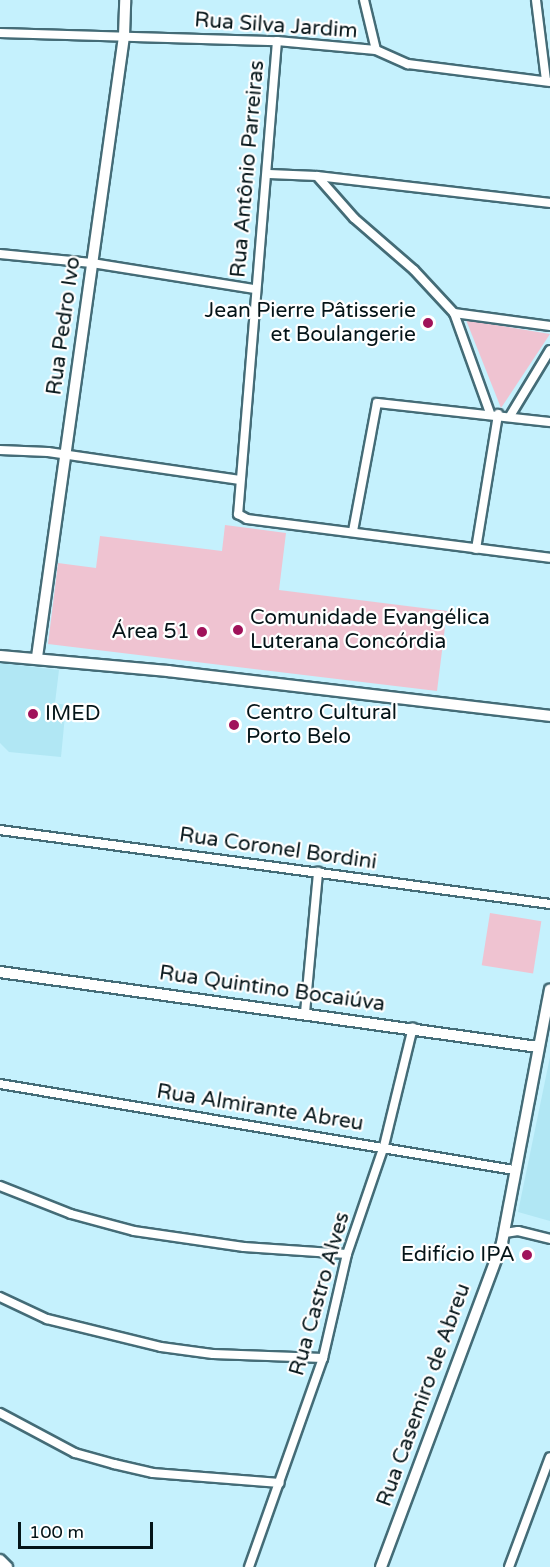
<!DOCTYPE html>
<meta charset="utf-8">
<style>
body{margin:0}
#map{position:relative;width:550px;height:1567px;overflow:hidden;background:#c5f1fd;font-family:"Varela Round",sans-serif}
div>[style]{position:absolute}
.built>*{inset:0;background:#b1e7f4}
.green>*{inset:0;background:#efc3d1;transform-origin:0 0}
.roads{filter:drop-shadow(2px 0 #446c77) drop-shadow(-2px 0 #446c77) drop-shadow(0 2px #446c77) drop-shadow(0 -2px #446c77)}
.street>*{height:8px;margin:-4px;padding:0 4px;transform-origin:4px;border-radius:4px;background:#fff}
.secondary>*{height:10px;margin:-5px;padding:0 5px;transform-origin:5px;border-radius:5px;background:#fff}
.dots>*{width:16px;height:16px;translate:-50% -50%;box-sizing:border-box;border:3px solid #fff;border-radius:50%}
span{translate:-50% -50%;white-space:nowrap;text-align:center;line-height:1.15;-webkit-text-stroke:4.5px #fff;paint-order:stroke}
.street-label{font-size:21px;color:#041418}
.poi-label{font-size:21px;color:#041418}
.right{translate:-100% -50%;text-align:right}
.left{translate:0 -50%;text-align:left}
.scale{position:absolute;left:18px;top:1522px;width:135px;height:27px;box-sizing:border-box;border:3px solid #041418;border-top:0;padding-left:8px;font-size:18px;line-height:21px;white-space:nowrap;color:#041418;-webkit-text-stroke:4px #fff;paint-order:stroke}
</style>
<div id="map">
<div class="built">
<div style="clip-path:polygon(0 663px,59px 670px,55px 703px,66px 705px,61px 757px,9px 752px,0 743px)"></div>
<div style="clip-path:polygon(550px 1057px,550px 1221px,518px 1212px)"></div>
</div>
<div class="green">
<div style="clip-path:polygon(466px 320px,550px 334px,501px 408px)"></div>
<div style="clip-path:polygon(225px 525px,286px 533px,279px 590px,447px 611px,437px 691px,48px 644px,58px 563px,96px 568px,100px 536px,222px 551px)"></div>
<div style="left:490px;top:913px;width:52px;height:53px;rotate:9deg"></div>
</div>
<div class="roads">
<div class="street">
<div style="left:364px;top:0;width:51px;rotate:76.5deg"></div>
<div style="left:536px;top:0;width:81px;rotate:82.9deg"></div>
<div style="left:0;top:33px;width:277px;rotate:1.7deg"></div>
<div style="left:277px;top:41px;width:99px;rotate:5.2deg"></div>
<div style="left:376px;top:50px;width:35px;rotate:24deg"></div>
<div style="left:408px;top:64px;width:143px;rotate:7.2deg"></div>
<div style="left:277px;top:41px;width:475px;rotate:94.7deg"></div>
<div style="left:238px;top:514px;width:10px;rotate:29deg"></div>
<div style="left:247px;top:519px;width:305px;rotate:7.3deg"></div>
<div style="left:269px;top:174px;width:48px;rotate:2.4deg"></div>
<div style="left:317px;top:176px;width:235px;rotate:6.6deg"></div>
<div style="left:317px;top:176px;width:56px;rotate:48.6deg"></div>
<div style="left:354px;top:218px;width:79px;rotate:40.9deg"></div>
<div style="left:414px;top:270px;width:59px;rotate:47.1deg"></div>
<div style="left:454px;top:313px;width:106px;rotate:70.2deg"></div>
<div style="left:0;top:254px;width:92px;rotate:5.6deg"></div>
<div style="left:92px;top:263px;width:165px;rotate:9.1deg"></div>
<div style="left:454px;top:313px;width:97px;rotate:7.7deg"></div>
<div style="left:510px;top:416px;width:77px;rotate:-58.8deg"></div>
<div style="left:0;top:450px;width:48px;rotate:2.4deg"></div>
<div style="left:48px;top:452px;width:194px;rotate:8.3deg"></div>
<div style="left:353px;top:531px;width:130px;rotate:-79.4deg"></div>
<div style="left:377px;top:403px;width:174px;rotate:6.3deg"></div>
<div style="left:476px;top:549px;width:137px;rotate:-80.7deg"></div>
<div style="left:0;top:830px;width:555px;rotate:7.66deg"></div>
<div style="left:305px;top:1013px;width:142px;rotate:-84.7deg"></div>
<div style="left:0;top:1084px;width:521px;rotate:9.5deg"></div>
<div style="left:0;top:1186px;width:76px;rotate:21.5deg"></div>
<div style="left:71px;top:1214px;width:65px;rotate:15.1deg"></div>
<div style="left:134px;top:1231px;width:111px;rotate:8.3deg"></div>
<div style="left:244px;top:1247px;width:103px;rotate:3.9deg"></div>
<div style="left:505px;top:1233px;width:13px;rotate:-9deg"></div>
<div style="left:518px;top:1231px;width:33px;rotate:14deg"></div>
<div style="left:0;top:1297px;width:52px;rotate:25.1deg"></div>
<div style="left:47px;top:1319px;width:117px;rotate:13.8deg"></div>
<div style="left:161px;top:1347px;width:52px;rotate:7.7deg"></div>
<div style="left:213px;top:1354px;width:110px;rotate:2.1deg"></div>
<div style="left:0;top:1413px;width:85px;rotate:28.1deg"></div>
<div style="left:75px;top:1453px;width:41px;rotate:15.8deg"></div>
<div style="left:114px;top:1464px;width:40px;rotate:13deg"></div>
<div style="left:153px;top:1473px;width:127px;rotate:4.5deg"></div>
<div style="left:249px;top:1567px;width:222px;rotate:-70.5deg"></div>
<div style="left:323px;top:1358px;width:107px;rotate:-77deg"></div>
<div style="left:347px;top:1254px;width:114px;rotate:-71.1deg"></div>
<div style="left:384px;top:1146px;width:122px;rotate:-76.3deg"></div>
<div style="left:509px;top:1567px;width:117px;rotate:-69.6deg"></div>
</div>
<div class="secondary">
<div style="left:0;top:656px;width:169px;rotate:5.1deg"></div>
<div style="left:168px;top:671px;width:385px;rotate:6.7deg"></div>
<div style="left:37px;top:657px;width:627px;rotate:-82.02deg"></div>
<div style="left:124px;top:36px;width:36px;rotate:-88deg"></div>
<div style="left:0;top:972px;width:543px;rotate:7.94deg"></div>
<div style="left:0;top:1560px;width:10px;rotate:45deg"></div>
<div style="left:381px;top:1567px;width:346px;rotate:-69.5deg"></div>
<div style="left:502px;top:1243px;width:258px;rotate:-79.3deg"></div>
</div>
</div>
<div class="dots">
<div style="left:428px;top:323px;background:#a0125a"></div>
<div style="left:238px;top:630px;background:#a0125a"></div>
<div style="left:202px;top:632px;background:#a0125a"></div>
<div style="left:33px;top:714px;background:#a0125a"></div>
<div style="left:234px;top:725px;background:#a0125a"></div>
<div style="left:527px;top:1255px;background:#a0125a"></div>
</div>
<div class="street-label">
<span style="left:276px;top:26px;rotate:4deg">Rua Silva Jardim</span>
<span style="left:248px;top:169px;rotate:-85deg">Rua Antônio Parreiras</span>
<span style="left:64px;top:326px;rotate:-82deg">Rua Pedro Ivo</span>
<span style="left:278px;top:849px;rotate:8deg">Rua Coronel Bordini</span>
<span style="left:272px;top:989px;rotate:8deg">Rua Quintino Bocaiúva</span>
<span style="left:260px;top:1108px;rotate:9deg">Rua Almirante Abreu</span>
<span style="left:320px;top:1294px;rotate:-74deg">Rua Castro Alves</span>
<span style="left:424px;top:1395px;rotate:-70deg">Rua Casemiro de Abreu</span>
</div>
<div class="poi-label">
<span class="right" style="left:416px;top:323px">Jean Pierre Pâtisserie<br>et Boulangerie</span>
<span class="left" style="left:250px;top:630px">Comunidade Evangélica<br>Luterana Concórdia</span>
<span class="right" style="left:190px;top:632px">Área 51</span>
<span class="left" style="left:246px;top:725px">Centro Cultural<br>Porto Belo</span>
<span class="left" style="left:45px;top:714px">IMED</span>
<span class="right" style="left:515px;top:1255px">Edifício IPA</span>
</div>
<div class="scale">100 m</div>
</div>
